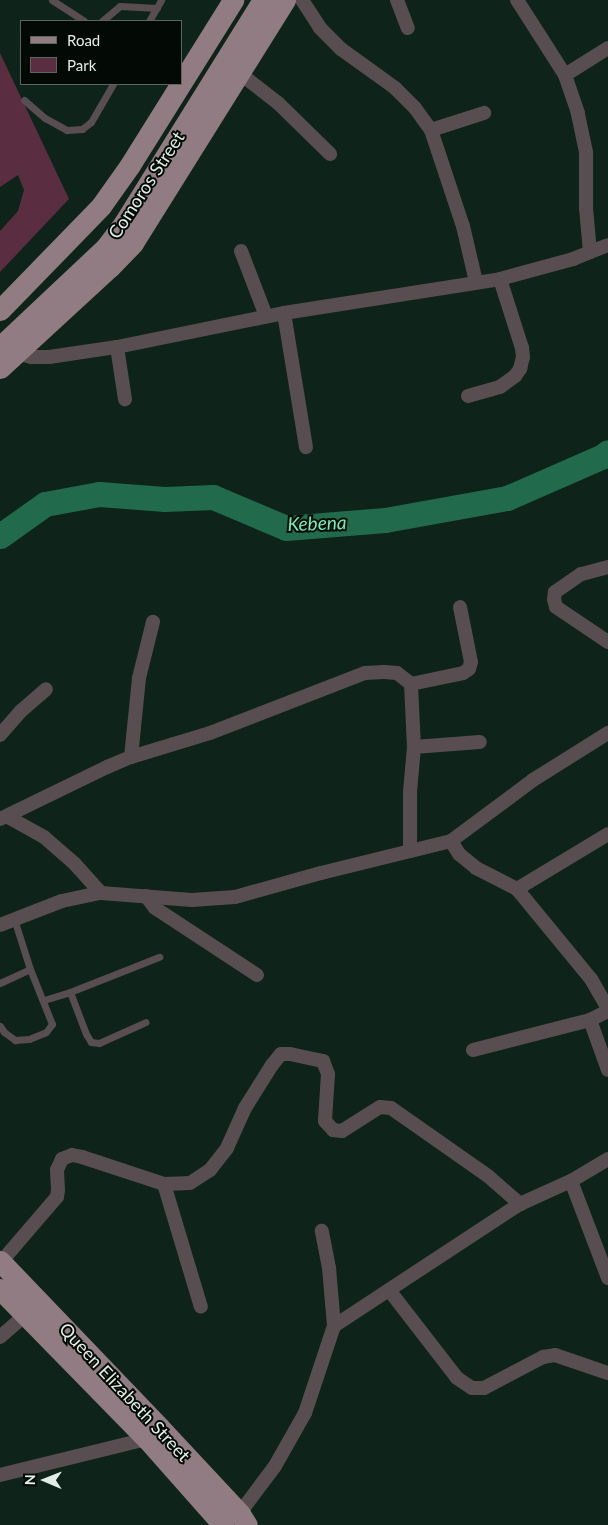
<!DOCTYPE html>
<style>
body{margin:0}
#map{position:relative;width:608px;height:1525px;overflow:hidden;background:#0e2319;font-family:Lato,sans-serif}
div>[style]{position:absolute}
.green>*{inset:0;background:#5a2d40}
.river>*{height:25px;margin:-12.5px;padding:0 12.5px;transform-origin:12.5px;border-radius:12.5px;background:#216b4c}
.service>*{height:7px;margin:-3.5px;padding:0 3.5px;transform-origin:3.5px;border-radius:3.5px;background:#584d51}
.minor>*{height:14px;margin:-7px;padding:0 7px;transform-origin:7px;border-radius:7px;background:#584d51}
.primary>*{height:21px;margin:-10.5px;padding:0 10.5px;transform-origin:10.5px;border-radius:10.5px;background:#917c84}
span{translate:-50% -50%;white-space:nowrap;text-align:center;line-height:1.15;-webkit-text-stroke:4px #030a06;paint-order:stroke}
.street-label{font-size:18px;color:#e1eee7}
.water-label{font-size:19px;color:#71f0b8;font-style:italic}
.legend{position:absolute;left:20px;top:20px;width:162px;height:65px;box-sizing:border-box;background:#030a06;border:1px solid #5c6560;margin:0;padding:6px 9px;list-style:none;font-size:15px;color:#e1eee7}
.legend li{display:flex;align-items:center;gap:10px;height:25px}
.legend b{width:25px;border:1px solid #5c6560}
.north{position:absolute;left:20px;top:1455px;width:50px;height:50px;-webkit-text-stroke:4px #030a06;paint-order:stroke;rotate:271deg;font-size:14px;font-weight:700;line-height:20px;text-align:center;color:#e1eee7}
.north::after{content:'';display:block;margin:auto;width:18px;height:22px;background:#e1eee7;clip-path:polygon(50% 0,100% 100%,50% 72%,0 100%)}
</style>
<div id="map">
<div class="green">
<div style="clip-path:polygon(0 53px,69px 199px,0 272px,0 231px,18px 211px,24px 190px,18px 175px,0 187px)"></div>
</div>
<div class="river">
<div style="left:0;top:536px;width:55px;rotate:-35.4deg"></div>
<div style="left:45px;top:504px;width:55px;rotate:-10.5deg"></div>
<div style="left:99px;top:494px;width:66px;rotate:4.3deg"></div>
<div style="left:165px;top:499px;width:48px;rotate:-2.4deg"></div>
<div style="left:213px;top:497px;width:79px;rotate:23deg"></div>
<div style="left:286px;top:528px;width:99px;rotate:-4.6deg"></div>
<div style="left:385px;top:520px;width:124px;rotate:-10.2deg"></div>
<div style="left:507px;top:498px;width:105px;rotate:-23.6deg"></div>
<div style="left:603px;top:456px;width:6px;rotate:-39deg"></div>
</div>
<div class="service">
<div style="left:52px;top:0;width:38px;rotate:33deg"></div>
<div style="left:102px;top:21px;width:23px;rotate:-40deg"></div>
<div style="left:120px;top:6px;width:37px;rotate:3deg"></div>
<div style="left:149px;top:21px;width:24px;rotate:-60deg"></div>
<div style="left:24px;top:100px;width:28px;rotate:41deg"></div>
<div style="left:45px;top:118px;width:25px;rotate:29deg"></div>
<div style="left:67px;top:130px;width:15px;rotate:-4deg"></div>
<div style="left:82px;top:129px;width:11px;rotate:-38deg"></div>
<div style="left:91px;top:122px;width:44px;rotate:-59.9deg"></div>
<div style="left:0;top:983px;width:33px;rotate:-25deg"></div>
<div style="left:70px;top:992px;width:96px;rotate:-21.5deg"></div>
<div style="left:44px;top:1000px;width:27px;rotate:-17deg"></div>
<div style="left:70px;top:992px;width:45px;rotate:69.1deg"></div>
<div style="left:86px;top:1034px;width:9px;rotate:58deg"></div>
<div style="left:91px;top:1042px;width:8px;rotate:7deg"></div>
<div style="left:99px;top:1043px;width:51px;rotate:-24.1deg"></div>
<div style="left:0;top:1026px;width:7px;rotate:56deg"></div>
<div style="left:4px;top:1032px;width:14px;rotate:36deg"></div>
<div style="left:15px;top:1040px;width:14px;rotate:-4deg"></div>
<div style="left:29px;top:1039px;width:18px;rotate:-22deg"></div>
<div style="left:46px;top:1032px;width:10px;rotate:-53deg"></div>
<div style="left:52px;top:1024px;width:59px;rotate:-111.8deg"></div>
<div style="left:30px;top:969px;width:52px;rotate:-107.7deg"></div>
</div>
<div class="minor">
<div style="left:302px;top:0;width:33px;rotate:57deg"></div>
<div style="left:320px;top:28px;width:30px;rotate:45deg"></div>
<div style="left:341px;top:49px;width:67px;rotate:35.8deg"></div>
<div style="left:395px;top:88px;width:28px;rotate:45deg"></div>
<div style="left:415px;top:108px;width:27px;rotate:54deg"></div>
<div style="left:431px;top:130px;width:101px;rotate:71.6deg"></div>
<div style="left:463px;top:226px;width:57px;rotate:76.9deg"></div>
<div style="left:397px;top:0;width:30px;rotate:69deg"></div>
<div style="left:238px;top:72px;width:51px;rotate:37.8deg"></div>
<div style="left:278px;top:103px;width:73px;rotate:44.4deg"></div>
<div style="left:565px;top:75px;width:51px;rotate:-32.1deg"></div>
<div style="left:431px;top:130px;width:56px;rotate:-17.8deg"></div>
<div style="left:241px;top:251px;width:70px;rotate:69deg"></div>
<div style="left:590px;top:252px;width:19px;rotate:-21deg"></div>
<div style="left:284px;top:313px;width:136px;rotate:80.7deg"></div>
<div style="left:117px;top:347px;width:53px;rotate:81.3deg"></div>
<div style="left:17px;top:353px;width:15px;rotate:16deg"></div>
<div style="left:31px;top:357px;width:18px"></div>
<div style="left:49px;top:357px;width:69px;rotate:-8.4deg"></div>
<div style="left:117px;top:347px;width:170px;rotate:-11.5deg"></div>
<div style="left:284px;top:313px;width:219px;rotate:-8.9deg"></div>
<div style="left:500px;top:279px;width:76px;rotate:-15.3deg"></div>
<div style="left:573px;top:259px;width:18px;rotate:-22deg"></div>
<div style="left:590px;top:252px;width:44px;rotate:-95.2deg"></div>
<div style="left:586px;top:208px;width:56px;rotate:-90deg"></div>
<div style="left:586px;top:152px;width:40px;rotate:-102deg"></div>
<div style="left:578px;top:113px;width:40px;rotate:-108.9deg"></div>
<div style="left:565px;top:75px;width:89px;rotate:-122.6deg"></div>
<div style="left:468px;top:396px;width:33px;rotate:-16deg"></div>
<div style="left:500px;top:387px;width:19px;rotate:-36deg"></div>
<div style="left:515px;top:376px;width:9px;rotate:-54deg"></div>
<div style="left:520px;top:369px;width:12px;rotate:-76deg"></div>
<div style="left:523px;top:357px;width:9px;rotate:-96deg"></div>
<div style="left:522px;top:348px;width:72px;rotate:-107.7deg"></div>
<div style="left:608px;top:567px;width:28px;rotate:165deg"></div>
<div style="left:581px;top:574px;width:32px;rotate:145deg"></div>
<div style="left:555px;top:592px;width:7px;rotate:98deg"></div>
<div style="left:554px;top:599px;width:8px;rotate:76deg"></div>
<div style="left:556px;top:607px;width:63px;rotate:33.9deg"></div>
<div style="left:411px;top:684px;width:53px;rotate:-11.9deg"></div>
<div style="left:463px;top:673px;width:7px;rotate:-34deg"></div>
<div style="left:469px;top:669px;width:7px;rotate:-74deg"></div>
<div style="left:471px;top:662px;width:56px;rotate:-101.3deg"></div>
<div style="left:0;top:735px;width:32px;rotate:-49deg"></div>
<div style="left:21px;top:711px;width:33px;rotate:-41deg"></div>
<div style="left:414px;top:747px;width:66px;rotate:-4.3deg"></div>
<div style="left:131px;top:757px;width:79px;rotate:-84.2deg"></div>
<div style="left:139px;top:678px;width:58px;rotate:-76deg"></div>
<div style="left:8px;top:817px;width:41px;rotate:29.1deg"></div>
<div style="left:44px;top:837px;width:40px;rotate:41deg"></div>
<div style="left:74px;top:863px;width:40px;rotate:48deg"></div>
<div style="left:0;top:819px;width:119px;rotate:-25.9deg"></div>
<div style="left:107px;top:767px;width:26px;rotate:-23deg"></div>
<div style="left:131px;top:757px;width:83px;rotate:-16.9deg"></div>
<div style="left:210px;top:733px;width:166px;rotate:-21.2deg"></div>
<div style="left:365px;top:673px;width:19px;rotate:-3deg"></div>
<div style="left:384px;top:672px;width:13px;rotate:4deg"></div>
<div style="left:397px;top:673px;width:18px;rotate:38deg"></div>
<div style="left:411px;top:684px;width:63px;rotate:87.3deg"></div>
<div style="left:414px;top:747px;width:45px;rotate:95.1deg"></div>
<div style="left:410px;top:792px;width:59px;rotate:90deg"></div>
<div style="left:451px;top:841px;width:15px;rotate:58deg"></div>
<div style="left:459px;top:854px;width:22px;rotate:39deg"></div>
<div style="left:476px;top:868px;width:46px;rotate:27.1deg"></div>
<div style="left:517px;top:889px;width:106px;rotate:-31.1deg"></div>
<div style="left:517px;top:889px;width:117px;rotate:50.6deg"></div>
<div style="left:591px;top:979px;width:34px;rotate:60deg"></div>
<div style="left:146px;top:896px;width:15px;rotate:53deg"></div>
<div style="left:155px;top:908px;width:122px;rotate:33.3deg"></div>
<div style="left:0;top:925px;width:66px;rotate:-21.2deg"></div>
<div style="left:62px;top:901px;width:40px;rotate:-12deg"></div>
<div style="left:101px;top:893px;width:91px;rotate:4.4deg"></div>
<div style="left:192px;top:900px;width:43px;rotate:-4deg"></div>
<div style="left:235px;top:897px;width:89px;rotate:-15.6deg"></div>
<div style="left:321px;top:873px;width:134px;rotate:-13.8deg"></div>
<div style="left:451px;top:841px;width:102px;rotate:-36.6deg"></div>
<div style="left:533px;top:780px;width:89px;rotate:-32.1deg"></div>
<div style="left:590px;top:1020px;width:53px;rotate:70.2deg"></div>
<div style="left:473px;top:1050px;width:121px;rotate:-14.4deg"></div>
<div style="left:590px;top:1020px;width:20px;rotate:-27deg"></div>
<div style="left:571px;top:1181px;width:104px;rotate:69.1deg"></div>
<div style="left:164px;top:1184px;width:26px;rotate:-2deg"></div>
<div style="left:190px;top:1183px;width:24px;rotate:-33deg"></div>
<div style="left:210px;top:1170px;width:28px;rotate:-52deg"></div>
<div style="left:227px;top:1148px;width:44px;rotate:-65.8deg"></div>
<div style="left:245px;top:1108px;width:51px;rotate:-57.9deg"></div>
<div style="left:272px;top:1065px;width:14px;rotate:-51deg"></div>
<div style="left:281px;top:1054px;width:9px"></div>
<div style="left:290px;top:1054px;width:34px;rotate:12deg"></div>
<div style="left:323px;top:1061px;width:14px;rotate:69deg"></div>
<div style="left:328px;top:1074px;width:47px;rotate:93.7deg"></div>
<div style="left:325px;top:1121px;width:12px;rotate:48deg"></div>
<div style="left:333px;top:1130px;width:9px;rotate:6deg"></div>
<div style="left:342px;top:1131px;width:45px;rotate:-32.3deg"></div>
<div style="left:380px;top:1107px;width:11px;rotate:5deg"></div>
<div style="left:391px;top:1108px;width:118px;rotate:35deg"></div>
<div style="left:488px;top:1176px;width:43px;rotate:41.2deg"></div>
<div style="left:1px;top:1262px;width:86px;rotate:-49.3deg"></div>
<div style="left:57px;top:1197px;width:7px;rotate:-82deg"></div>
<div style="left:58px;top:1190px;width:20px;rotate:-93deg"></div>
<div style="left:57px;top:1170px;width:12px;rotate:-66deg"></div>
<div style="left:62px;top:1159px;width:11px;rotate:-22deg"></div>
<div style="left:72px;top:1155px;width:10px;rotate:11deg"></div>
<div style="left:82px;top:1157px;width:86px;rotate:18.2deg"></div>
<div style="left:164px;top:1184px;width:128px;rotate:73.3deg"></div>
<div style="left:389px;top:1290px;width:111px;rotate:52.3deg"></div>
<div style="left:457px;top:1378px;width:18px;rotate:34deg"></div>
<div style="left:472px;top:1388px;width:12px"></div>
<div style="left:484px;top:1388px;width:67px;rotate:-27.7deg"></div>
<div style="left:543px;top:1357px;width:12px;rotate:-9deg"></div>
<div style="left:555px;top:1355px;width:56px;rotate:18.8deg"></div>
<div style="left:334px;top:1326px;width:222px;rotate:-33.3deg"></div>
<div style="left:520px;top:1204px;width:56px;rotate:-24.3deg"></div>
<div style="left:571px;top:1181px;width:43px;rotate:-30.7deg"></div>
<div style="left:0;top:1337px;width:33px;rotate:-41deg"></div>
<div style="left:0;top:1475px;width:151px;rotate:-13.8deg"></div>
<div style="left:236px;top:1518px;width:65px;rotate:-53.1deg"></div>
<div style="left:275px;top:1466px;width:61px;rotate:-60.5deg"></div>
<div style="left:305px;top:1413px;width:92px;rotate:-71.6deg"></div>
<div style="left:334px;top:1326px;width:58px;rotate:-94.9deg"></div>
<div style="left:329px;top:1268px;width:38px;rotate:-101deg"></div>
</div>
<div class="primary">
<div style="left:0;top:310px;width:145px;rotate:-45.8deg"></div>
<div style="left:101px;top:206px;width:50px;rotate:-54.7deg"></div>
<div style="left:130px;top:165px;width:195px;rotate:-58deg"></div>
<div style="left:0;top:347px;width:146px;rotate:-43.3deg"></div>
<div style="left:106px;top:247px;width:30px;rotate:-53deg"></div>
<div style="left:124px;top:223px;width:263px;rotate:-58.1deg"></div>
<div style="left:0;top:368px;width:149px;rotate:-42.6deg"></div>
<div style="left:110px;top:267px;width:33px;rotate:-46deg"></div>
<div style="left:133px;top:243px;width:287px;rotate:-58deg"></div>
<div style="left:0;top:1261px;width:230px;rotate:46.2deg"></div>
<div style="left:159px;top:1427px;width:119px;rotate:47deg"></div>
<div style="left:240px;top:1514px;width:13px;rotate:58deg"></div>
<div style="left:0;top:1289px;width:210px;rotate:45.6deg"></div>
<div style="left:147px;top:1439px;width:115px;rotate:48.5deg"></div>
</div>
<div class="street-label">
<span style="left:146px;top:185px;rotate:-57deg">Comoros Street</span>
<span style="left:125px;top:1392px;rotate:47deg">Queen Elizabeth Street</span>
</div>
<div class="water-label">
<span style="left:317px;top:523px;rotate:-2deg">Kebena</span>
</div>
<ul class="legend">
<li><b style="height:6px;background:#917c84"></b>Road</li>
<li><b style="height:14px;background:#5a2d40"></b>Park</li>
</ul>
<div class="north">N</div>
</div>
